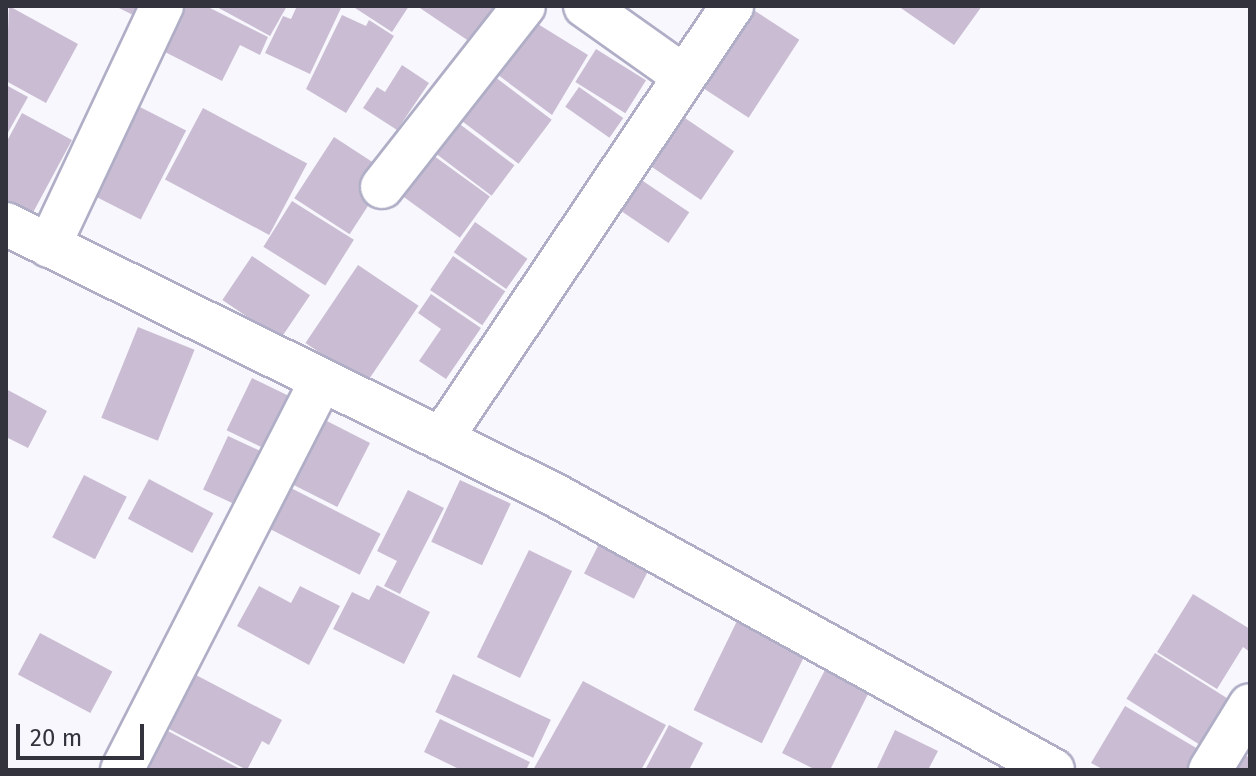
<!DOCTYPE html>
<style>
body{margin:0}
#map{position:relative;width:1256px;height:776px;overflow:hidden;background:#f8f7fd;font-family:"Fira Sans",sans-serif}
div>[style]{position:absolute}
.building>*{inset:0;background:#cabdd3;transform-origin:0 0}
.roads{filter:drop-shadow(2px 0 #afaec6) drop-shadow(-2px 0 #afaec6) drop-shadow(0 2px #afaec6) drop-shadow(0 -2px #afaec6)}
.minor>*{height:42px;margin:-21px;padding:0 21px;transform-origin:21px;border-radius:21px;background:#fff}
span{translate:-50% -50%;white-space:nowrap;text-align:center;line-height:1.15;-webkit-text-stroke:7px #f8f7fd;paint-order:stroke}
.frame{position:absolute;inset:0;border:8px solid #33333d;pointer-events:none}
.scale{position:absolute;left:16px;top:724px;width:128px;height:36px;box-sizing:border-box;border:4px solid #33333d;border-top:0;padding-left:10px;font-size:24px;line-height:28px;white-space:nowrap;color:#33333d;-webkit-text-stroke:6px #f8f7fd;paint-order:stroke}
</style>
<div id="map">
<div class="building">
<div style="clip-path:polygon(9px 6px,78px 44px,46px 103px,6px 81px)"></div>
<div style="clip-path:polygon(115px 6px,138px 6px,133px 15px)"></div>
<div style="clip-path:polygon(186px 6px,206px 6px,268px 37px,260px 55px,240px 45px,222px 81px,163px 51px)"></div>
<div style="clip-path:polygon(215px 6px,287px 6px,270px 36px)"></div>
<div style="clip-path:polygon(297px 6px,342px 6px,310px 74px,265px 53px,283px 16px,291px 19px)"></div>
<div style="clip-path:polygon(352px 6px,409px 6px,392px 32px)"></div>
<div style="clip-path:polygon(417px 6px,508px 6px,479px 48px)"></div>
<div style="clip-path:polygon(898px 6px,982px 6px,954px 45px)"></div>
<div style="left:749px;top:7px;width:60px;height:93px;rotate:33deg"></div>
<div style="clip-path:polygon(342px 15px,366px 26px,369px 20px,394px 36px,346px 113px,306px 89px)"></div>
<div style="clip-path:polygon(533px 21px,588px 55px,552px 115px,494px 72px)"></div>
<div style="left:596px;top:49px;width:59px;height:39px;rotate:32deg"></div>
<div style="clip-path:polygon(402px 65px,429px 83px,397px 130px,363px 108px,377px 87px,385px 92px)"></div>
<div style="left:487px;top:71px;width:81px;height:55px;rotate:37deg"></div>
<div style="clip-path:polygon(6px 85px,28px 97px,6px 136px)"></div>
<div style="left:579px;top:87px;width:54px;height:24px;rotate:35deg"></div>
<div style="left:138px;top:106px;width:54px;height:100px;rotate:27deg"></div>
<div style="left:203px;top:108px;width:118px;height:81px;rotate:28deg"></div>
<div style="left:676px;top:112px;width:70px;height:59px;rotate:34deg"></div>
<div style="clip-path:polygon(22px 113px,72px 140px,29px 220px,6px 208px,6px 143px)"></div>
<div style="left:453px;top:119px;width:77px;height:38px;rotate:37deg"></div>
<div style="left:334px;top:137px;width:66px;height:73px;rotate:33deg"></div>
<div style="left:430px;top:153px;width:74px;height:51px;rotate:36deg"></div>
<div style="left:637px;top:177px;width:63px;height:37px;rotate:34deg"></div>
<div style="left:292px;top:201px;width:73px;height:54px;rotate:32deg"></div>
<div style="left:475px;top:222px;width:64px;height:37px;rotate:35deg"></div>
<div style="left:252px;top:256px;width:70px;height:53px;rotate:34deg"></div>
<div style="left:453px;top:256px;width:63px;height:41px;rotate:34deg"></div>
<div style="left:358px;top:265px;width:73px;height:94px;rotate:34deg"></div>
<div style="clip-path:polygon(431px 294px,481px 328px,446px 379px,419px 361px,441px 329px,418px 313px)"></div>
<div style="left:138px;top:327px;width:61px;height:98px;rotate:22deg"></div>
<div style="left:252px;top:378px;width:55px;height:58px;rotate:26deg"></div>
<div style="clip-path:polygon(6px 389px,47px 411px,28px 448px,6px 437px)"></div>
<div style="left:321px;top:418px;width:55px;height:72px;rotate:27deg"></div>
<div style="left:228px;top:436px;width:47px;height:59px;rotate:25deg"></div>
<div style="left:84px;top:475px;width:48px;height:70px;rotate:27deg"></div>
<div style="left:149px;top:479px;width:73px;height:45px;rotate:28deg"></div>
<div style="left:460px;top:480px;width:56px;height:68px;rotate:25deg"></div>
<div style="left:287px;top:486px;width:105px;height:46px;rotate:27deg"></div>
<div style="clip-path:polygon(408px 490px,444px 508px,400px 594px,384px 586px,397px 561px,377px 551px)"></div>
<div style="left:599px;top:544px;width:56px;height:33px;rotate:27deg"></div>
<div style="left:529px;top:550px;width:48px;height:119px;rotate:26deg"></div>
<div style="clip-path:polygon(377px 585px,430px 612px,404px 664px,333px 629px,352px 592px,369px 600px)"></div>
<div style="clip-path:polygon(259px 586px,291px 603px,300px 586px,340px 606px,309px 665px,237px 626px)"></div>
<div style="clip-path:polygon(1193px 594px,1250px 629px,1250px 652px,1243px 647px,1217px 689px,1157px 652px)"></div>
<div style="left:737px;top:621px;width:76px;height:99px;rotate:26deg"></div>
<div style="left:40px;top:633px;width:82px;height:47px;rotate:28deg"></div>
<div style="left:1155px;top:653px;width:89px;height:54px;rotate:32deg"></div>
<div style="clip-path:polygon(826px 668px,870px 690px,830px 770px,816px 770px,782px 753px)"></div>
<div style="left:453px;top:674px;width:108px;height:42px;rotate:25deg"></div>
<div style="clip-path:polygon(196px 675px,282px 720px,269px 745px,262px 741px,247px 770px,169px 729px)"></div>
<div style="clip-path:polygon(583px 681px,666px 725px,641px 770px,533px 770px)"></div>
<div style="clip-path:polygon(1125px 706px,1198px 749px,1186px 770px,1104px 770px,1091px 763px)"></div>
<div style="clip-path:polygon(440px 719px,530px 762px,526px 770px,461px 770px,424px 752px)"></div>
<div style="clip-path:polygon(669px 725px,703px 743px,689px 770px,645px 770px)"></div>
<div style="clip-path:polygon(895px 730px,938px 751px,928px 770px,876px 770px)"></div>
<div style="clip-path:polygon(168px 731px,242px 770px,148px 770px)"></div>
<div style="clip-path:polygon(1228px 745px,1250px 758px,1250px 770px,1214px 770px)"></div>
</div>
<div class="roads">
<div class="minor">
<div style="left:585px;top:6px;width:121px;rotate:35.3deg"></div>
<div style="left:382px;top:187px;width:230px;rotate:-51.9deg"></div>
<div style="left:6px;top:224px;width:612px;rotate:26.27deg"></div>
<div style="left:555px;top:495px;width:569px;rotate:28.91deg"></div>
<div style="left:49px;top:246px;width:265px;rotate:-64.8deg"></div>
<div style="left:441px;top:439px;width:522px;rotate:-56.1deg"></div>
<div style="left:122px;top:770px;width:438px;rotate:-62.9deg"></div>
<div style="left:1210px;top:770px;width:76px;rotate:-58.4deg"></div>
</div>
</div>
<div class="frame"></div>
<div class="scale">20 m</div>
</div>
